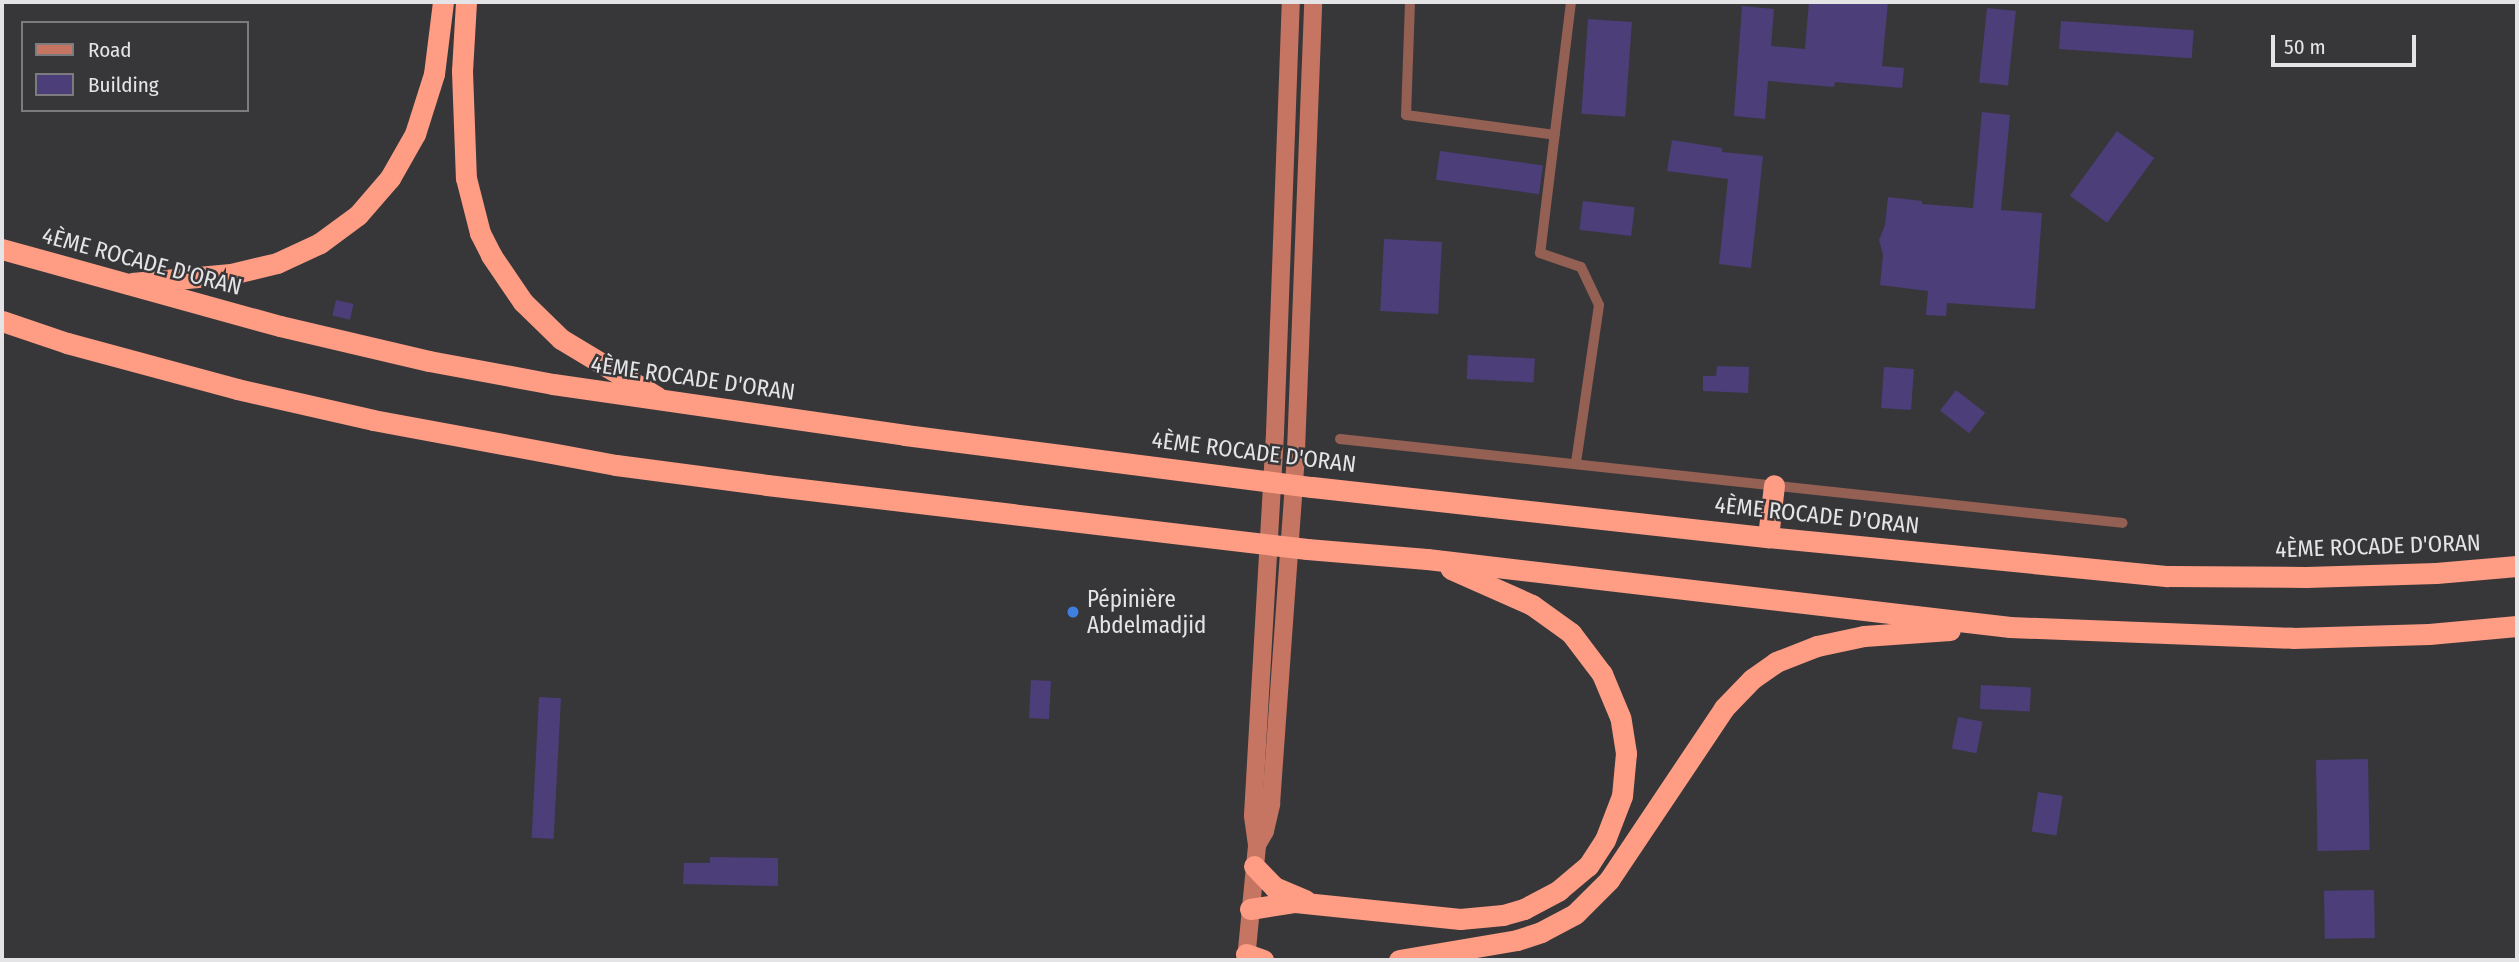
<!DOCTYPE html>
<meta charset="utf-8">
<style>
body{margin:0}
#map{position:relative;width:2519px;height:962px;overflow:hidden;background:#37373a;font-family:"Fira Sans Condensed",sans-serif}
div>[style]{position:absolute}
.building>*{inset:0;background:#4c3e79;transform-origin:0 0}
.lane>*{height:10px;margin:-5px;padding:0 5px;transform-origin:5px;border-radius:5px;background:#936053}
.secondary>*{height:18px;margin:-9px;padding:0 9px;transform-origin:9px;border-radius:9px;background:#c57561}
.highway>*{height:21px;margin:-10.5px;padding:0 10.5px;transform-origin:10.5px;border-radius:10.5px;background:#ff9c84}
.dots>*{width:19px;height:19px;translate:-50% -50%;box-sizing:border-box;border:4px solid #37373a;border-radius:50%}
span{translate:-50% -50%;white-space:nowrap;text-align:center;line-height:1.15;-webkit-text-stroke:5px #37373a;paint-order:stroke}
.street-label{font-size:23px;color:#e4e3e5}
.poi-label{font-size:23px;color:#e4e3e5}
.left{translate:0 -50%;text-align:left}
.frame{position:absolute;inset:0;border:4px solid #e4e3e5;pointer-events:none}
.legend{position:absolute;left:21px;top:21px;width:228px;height:91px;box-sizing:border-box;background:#37373a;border:2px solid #7c7c7e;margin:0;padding:9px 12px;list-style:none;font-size:21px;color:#e4e3e5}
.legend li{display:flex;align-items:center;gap:14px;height:35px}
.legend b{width:35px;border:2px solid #7c7c7e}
.scale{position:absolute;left:2271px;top:35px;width:145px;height:32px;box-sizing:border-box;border:4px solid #e4e3e5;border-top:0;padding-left:9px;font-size:21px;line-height:24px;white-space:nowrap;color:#e4e3e5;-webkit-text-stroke:5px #37373a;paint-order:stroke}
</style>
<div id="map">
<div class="building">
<div style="clip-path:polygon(1809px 2px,1888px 2px,1882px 66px,1904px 68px,1902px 88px,1835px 82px,1834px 87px,1768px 81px,1765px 119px,1734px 116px,1742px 6px,1774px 9px,1771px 46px,1805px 49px)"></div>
<div style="left:1987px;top:8px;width:29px;height:75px;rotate:6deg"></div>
<div style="left:1588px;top:19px;width:44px;height:95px;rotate:4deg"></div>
<div style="left:2061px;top:21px;width:133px;height:28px;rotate:4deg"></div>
<div style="clip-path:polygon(1982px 112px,2010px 115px,2001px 210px,2042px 213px,2035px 309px,1947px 303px,1946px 316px,1926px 315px,1928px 291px,1880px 285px,1883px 255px,1879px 240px,1885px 225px,1888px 197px,1922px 201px,1922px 204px,1973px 208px)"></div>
<div style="left:2117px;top:131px;width:46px;height:80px;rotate:36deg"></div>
<div style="clip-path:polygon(1672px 140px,1722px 148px,1722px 152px,1763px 156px,1751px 268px,1719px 264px,1728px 179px,1667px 171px)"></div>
<div style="left:1440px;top:151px;width:104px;height:29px;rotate:8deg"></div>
<div style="left:1583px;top:201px;width:52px;height:29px;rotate:7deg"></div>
<div style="left:1384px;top:239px;width:58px;height:72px;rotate:3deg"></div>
<div style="left:336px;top:300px;width:18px;height:16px;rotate:13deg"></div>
<div style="left:1468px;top:355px;width:67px;height:24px;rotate:3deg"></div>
<div style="clip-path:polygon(1717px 366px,1749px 367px,1748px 393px,1703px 391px,1703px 376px,1716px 376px)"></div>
<div style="left:1884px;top:367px;width:30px;height:41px;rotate:4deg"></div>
<div style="left:1956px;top:390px;width:37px;height:26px;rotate:38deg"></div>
<div style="left:1031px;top:680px;width:20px;height:38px;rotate:3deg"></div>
<div style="left:1981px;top:685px;width:50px;height:24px;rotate:3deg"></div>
<div style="left:539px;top:697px;width:22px;height:141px;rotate:3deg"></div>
<div style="left:1958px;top:717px;width:25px;height:32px;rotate:11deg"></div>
<div style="left:2368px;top:759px;width:91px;height:52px;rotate:89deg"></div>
<div style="left:2038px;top:792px;width:25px;height:40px;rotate:9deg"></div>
<div style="clip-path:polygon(710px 857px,778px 858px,778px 886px,683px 884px,684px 863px,710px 863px)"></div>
<div style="left:2374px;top:890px;width:48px;height:50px;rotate:89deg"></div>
</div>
<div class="lane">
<div style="left:1410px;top:2px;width:113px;rotate:92deg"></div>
<div style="left:1406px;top:115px;width:150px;rotate:7.6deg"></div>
<div style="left:1571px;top:2px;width:253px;rotate:97deg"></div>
<div style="left:1540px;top:253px;width:43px;rotate:18.9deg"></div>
<div style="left:1581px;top:267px;width:42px;rotate:64.7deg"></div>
<div style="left:1599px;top:305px;width:160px;rotate:98.3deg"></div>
<div style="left:1340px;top:439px;width:787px;rotate:6.12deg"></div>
</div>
<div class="secondary">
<div style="left:1257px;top:845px;width:16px;rotate:-60deg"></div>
<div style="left:1265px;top:831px;width:28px;rotate:-77deg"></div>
<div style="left:1271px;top:804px;width:354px;rotate:-85.9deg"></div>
<div style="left:1296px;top:451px;width:449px;rotate:-87.8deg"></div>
<div style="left:1246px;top:960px;width:116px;rotate:-84.5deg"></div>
<div style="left:1257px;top:845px;width:30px;rotate:-98deg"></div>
<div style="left:1253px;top:815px;width:383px;rotate:-86.7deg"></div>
<div style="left:1275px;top:433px;width:431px;rotate:-87.9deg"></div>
</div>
<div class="highway">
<div style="left:466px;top:2px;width:69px;rotate:93.3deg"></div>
<div style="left:462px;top:71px;width:107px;rotate:87.9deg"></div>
<div style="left:466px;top:178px;width:57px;rotate:75.7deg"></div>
<div style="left:480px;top:233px;width:25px;rotate:63deg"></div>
<div style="left:491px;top:255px;width:57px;rotate:55.8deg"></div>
<div style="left:523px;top:302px;width:53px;rotate:44.2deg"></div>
<div style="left:561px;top:339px;width:112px;rotate:31.1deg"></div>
<div style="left:2px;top:249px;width:288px;rotate:15.5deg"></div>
<div style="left:280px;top:326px;width:153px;rotate:13.2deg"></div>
<div style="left:429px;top:361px;width:126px;rotate:10.5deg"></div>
<div style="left:553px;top:384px;width:356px;rotate:8.2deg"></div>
<div style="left:905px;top:435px;width:410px;rotate:7.3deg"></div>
<div style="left:1312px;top:487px;width:459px;rotate:6.3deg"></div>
<div style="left:1768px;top:537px;width:402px;rotate:5.6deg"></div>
<div style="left:2168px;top:576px;width:138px;rotate:0.4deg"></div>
<div style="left:2306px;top:577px;width:130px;rotate:-1.8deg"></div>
<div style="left:2436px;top:573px;width:81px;rotate:-4.9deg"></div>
<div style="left:132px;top:283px;width:99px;rotate:-5.2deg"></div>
<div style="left:231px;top:274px;width:47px;rotate:-13.4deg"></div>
<div style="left:277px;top:263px;width:47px;rotate:-24.9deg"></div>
<div style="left:320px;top:243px;width:47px;rotate:-36.4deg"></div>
<div style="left:358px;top:215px;width:49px;rotate:-49.1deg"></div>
<div style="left:390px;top:178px;width:51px;rotate:-60.4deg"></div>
<div style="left:415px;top:134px;width:63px;rotate:-72.4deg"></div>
<div style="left:434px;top:74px;width:73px;rotate:-82.9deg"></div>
<div style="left:2px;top:321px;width:69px;rotate:18.7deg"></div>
<div style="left:67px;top:343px;width:176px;rotate:15.1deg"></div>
<div style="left:237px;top:389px;width:139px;rotate:12.8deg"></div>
<div style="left:373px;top:420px;width:247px;rotate:10.5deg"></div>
<div style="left:616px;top:465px;width:152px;rotate:7.5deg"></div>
<div style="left:767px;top:485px;width:544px;rotate:6.76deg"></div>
<div style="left:1307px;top:549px;width:120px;rotate:4.8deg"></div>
<div style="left:1427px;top:559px;width:587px;rotate:6.65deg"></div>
<div style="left:2010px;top:627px;width:283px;rotate:2.2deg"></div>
<div style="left:2293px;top:638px;width:136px;rotate:-1.7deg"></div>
<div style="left:2429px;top:634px;width:88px;rotate:-5.2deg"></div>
<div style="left:1768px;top:537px;width:52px;rotate:-83.4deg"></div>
<div style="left:1254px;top:866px;width:29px;rotate:46deg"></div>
<div style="left:1274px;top:887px;width:34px;rotate:23deg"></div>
<div style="left:1250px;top:909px;width:46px;rotate:-8.8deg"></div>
<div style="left:1295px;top:902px;width:166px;rotate:5.9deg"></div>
<div style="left:1460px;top:919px;width:43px;rotate:-5.3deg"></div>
<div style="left:1503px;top:915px;width:22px;rotate:-16deg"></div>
<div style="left:1524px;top:909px;width:40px;rotate:-28deg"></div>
<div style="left:1559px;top:890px;width:38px;rotate:-40deg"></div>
<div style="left:1588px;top:866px;width:31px;rotate:-57deg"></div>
<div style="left:1605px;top:840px;width:47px;rotate:-68.9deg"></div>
<div style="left:1622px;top:796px;width:43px;rotate:-84.7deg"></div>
<div style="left:1626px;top:753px;width:36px;rotate:-99deg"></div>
<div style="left:1620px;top:717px;width:47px;rotate:-112.7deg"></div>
<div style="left:1602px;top:674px;width:51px;rotate:-127.1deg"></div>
<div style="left:1571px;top:633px;width:48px;rotate:-144.3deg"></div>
<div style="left:1532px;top:605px;width:89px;rotate:-156deg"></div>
<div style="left:1246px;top:954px;width:18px;rotate:19deg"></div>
<div style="left:1399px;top:960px;width:120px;rotate:-9.6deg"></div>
<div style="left:1517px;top:940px;width:25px;rotate:-18deg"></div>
<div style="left:1541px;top:932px;width:38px;rotate:-28deg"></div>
<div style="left:1575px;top:914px;width:48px;rotate:-45deg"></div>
<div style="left:1609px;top:880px;width:207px;rotate:-56.2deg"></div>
<div style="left:1724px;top:708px;width:40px;rotate:-46deg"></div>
<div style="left:1752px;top:679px;width:29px;rotate:-35deg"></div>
<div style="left:1776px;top:662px;width:44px;rotate:-21.3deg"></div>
<div style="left:1817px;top:646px;width:48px;rotate:-12deg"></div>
<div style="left:1864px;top:636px;width:86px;rotate:-4deg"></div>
</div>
<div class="dots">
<div style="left:1073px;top:612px;background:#3f7fe0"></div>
</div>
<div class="street-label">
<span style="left:142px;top:261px;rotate:15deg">4ÈME ROCADE D'ORAN</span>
<span style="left:693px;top:378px;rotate:8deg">4ÈME ROCADE D'ORAN</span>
<span style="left:1254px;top:452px;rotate:7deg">4ÈME ROCADE D'ORAN</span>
<span style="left:1817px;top:515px;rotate:6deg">4ÈME ROCADE D'ORAN</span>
<span style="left:2378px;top:546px;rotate:-2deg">4ÈME ROCADE D'ORAN</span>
</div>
<div class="poi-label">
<span class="left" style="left:1087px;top:612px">Pépinière<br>Abdelmadjid</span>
</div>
<div class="frame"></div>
<ul class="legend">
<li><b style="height:9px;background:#c57561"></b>Road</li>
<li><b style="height:19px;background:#4c3e79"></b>Building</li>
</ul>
<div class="scale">50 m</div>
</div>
